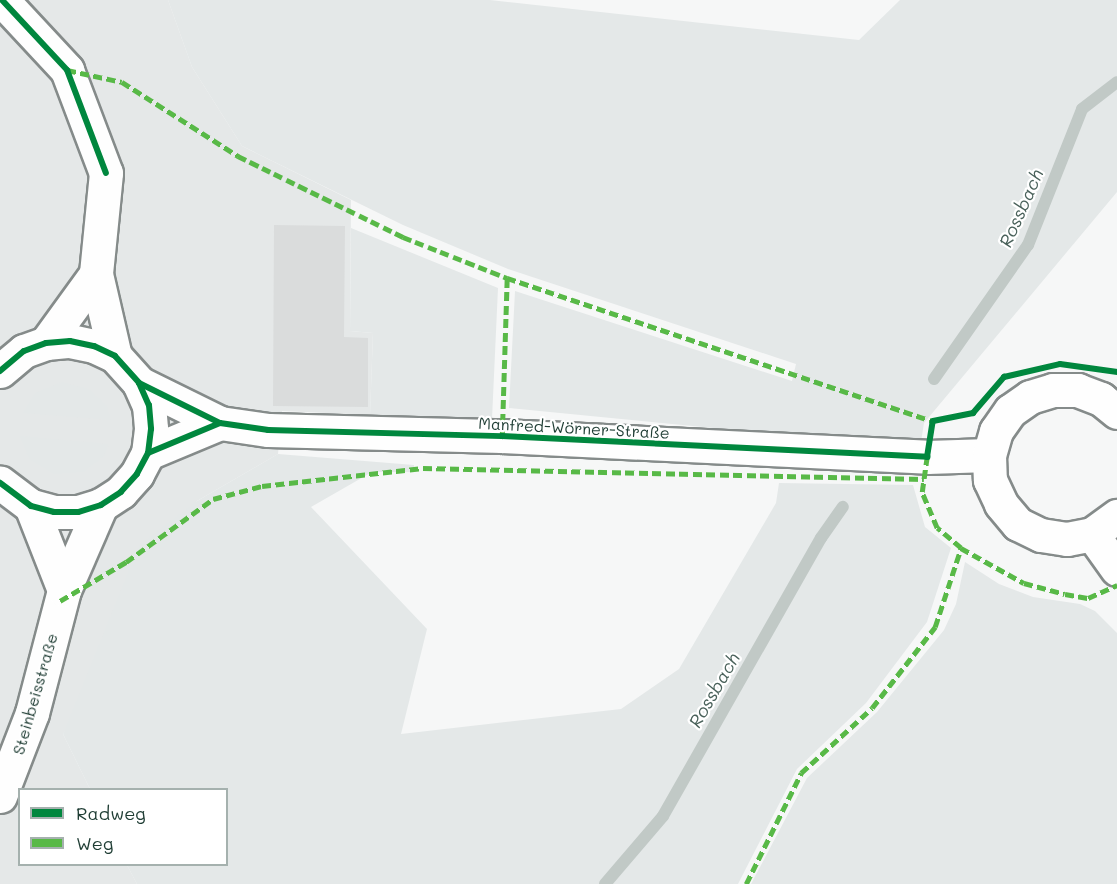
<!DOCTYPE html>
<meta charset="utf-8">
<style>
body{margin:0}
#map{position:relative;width:1117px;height:884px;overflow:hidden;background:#f6f7f7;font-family:Mali,sans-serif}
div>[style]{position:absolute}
.built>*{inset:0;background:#e5e8e8}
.green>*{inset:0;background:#e4e8e8}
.stream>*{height:12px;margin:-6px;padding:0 6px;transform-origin:6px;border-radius:6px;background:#c1c9c6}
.building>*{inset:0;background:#dadcdc}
.roads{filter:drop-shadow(2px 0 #858b8a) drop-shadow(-2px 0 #858b8a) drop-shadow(0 2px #858b8a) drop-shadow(0 -2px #858b8a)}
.minor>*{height:33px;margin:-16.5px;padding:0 16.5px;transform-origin:16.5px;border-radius:16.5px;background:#fefefe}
.quiet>*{height:4.5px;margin-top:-2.25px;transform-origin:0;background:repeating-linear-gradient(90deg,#58b947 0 9px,transparent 0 13.5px)}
.cycleway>*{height:6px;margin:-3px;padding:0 3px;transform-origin:3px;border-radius:3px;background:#00873e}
span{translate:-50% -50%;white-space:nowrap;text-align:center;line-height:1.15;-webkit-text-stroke:4.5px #fff;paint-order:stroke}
.street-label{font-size:16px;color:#1f3d34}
.water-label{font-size:18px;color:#49615a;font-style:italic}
.legend{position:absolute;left:18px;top:788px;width:210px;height:78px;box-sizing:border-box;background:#fff;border:2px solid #a5b1ae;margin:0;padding:8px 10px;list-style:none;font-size:18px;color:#1f3d34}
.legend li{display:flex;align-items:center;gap:12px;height:30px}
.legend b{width:30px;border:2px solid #a5b1ae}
</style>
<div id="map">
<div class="built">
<div style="clip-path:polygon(0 0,168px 0,192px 67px,242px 146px,351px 200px,350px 331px,373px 333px,370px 415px,282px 411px,278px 454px,197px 501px,63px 734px,90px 789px,20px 790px,20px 864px,127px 865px,137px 884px,0 884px)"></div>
</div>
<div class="green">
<div style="clip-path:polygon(168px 0,490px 0,859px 40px,900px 0,1117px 0,1117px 192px,924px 423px,921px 442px,785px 435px,509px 408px,515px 291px,792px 381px,796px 364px,508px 269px,403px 225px,242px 146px,192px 67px)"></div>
<div style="clip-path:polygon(351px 228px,498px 288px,492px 419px,370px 415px,373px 333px,350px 331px)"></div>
<div style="clip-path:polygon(62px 382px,89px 389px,107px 406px,111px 420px,23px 413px,35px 393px)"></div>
<div style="clip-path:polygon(20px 436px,109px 444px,104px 456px,83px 472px,54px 474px,29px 459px)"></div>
<div style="clip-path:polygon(278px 454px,414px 465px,414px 472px,372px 472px,311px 507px,427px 629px,401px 734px,621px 709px,679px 669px,776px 503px,779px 483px,913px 485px,925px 527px,951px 548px,927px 622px,866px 703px,797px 769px,738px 884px,137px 884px,127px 865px,226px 864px,226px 790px,90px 789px,63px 734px,139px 545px,197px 501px)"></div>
<div style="clip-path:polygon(965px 562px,999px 584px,1033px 597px,1080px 604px,1095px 611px,1117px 633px,1117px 884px,751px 884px,807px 778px,877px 712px,944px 630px,956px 604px)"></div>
</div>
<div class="stream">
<div style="left:934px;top:379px;width:164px;rotate:-55deg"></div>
<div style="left:1028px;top:245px;width:146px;rotate:-68.3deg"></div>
<div style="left:1082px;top:109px;width:44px;rotate:-37.6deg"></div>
<div style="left:605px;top:884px;width:89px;rotate:-49.5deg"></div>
<div style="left:663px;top:816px;width:320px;rotate:-60.4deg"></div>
<div style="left:821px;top:538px;width:38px;rotate:-55deg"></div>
</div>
<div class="building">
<div style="clip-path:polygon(274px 225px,345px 226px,344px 337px,368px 338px,368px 407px,273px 406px)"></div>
</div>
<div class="roads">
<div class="minor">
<div style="left:2px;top:0;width:96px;rotate:47.1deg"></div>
<div style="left:67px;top:70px;width:110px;rotate:69.3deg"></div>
<div style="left:106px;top:173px;width:101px;rotate:95.7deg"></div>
<div style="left:96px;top:274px;width:84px;rotate:77deg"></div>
<div style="left:46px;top:343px;width:85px;rotate:-54.1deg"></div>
<div style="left:0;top:371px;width:31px;rotate:-40deg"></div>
<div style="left:24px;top:351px;width:23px;rotate:-20deg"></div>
<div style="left:46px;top:343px;width:24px;rotate:-5deg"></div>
<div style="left:70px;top:341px;width:25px;rotate:12deg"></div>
<div style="left:94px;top:346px;width:23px;rotate:25deg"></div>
<div style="left:115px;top:356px;width:36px;rotate:48deg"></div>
<div style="left:139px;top:383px;width:24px;rotate:66deg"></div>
<div style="left:149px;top:405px;width:24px;rotate:85deg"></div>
<div style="left:151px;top:429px;width:24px;rotate:97deg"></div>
<div style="left:148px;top:453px;width:24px;rotate:118deg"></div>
<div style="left:137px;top:474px;width:24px;rotate:132deg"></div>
<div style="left:121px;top:492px;width:24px;rotate:147deg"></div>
<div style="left:101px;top:505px;width:24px;rotate:163deg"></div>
<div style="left:78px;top:512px;width:24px;rotate:180deg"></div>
<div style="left:54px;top:512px;width:24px;rotate:-165deg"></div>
<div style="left:31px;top:506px;width:39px;rotate:-143deg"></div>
<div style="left:139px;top:383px;width:90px;rotate:26.3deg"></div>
<div style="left:220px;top:423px;width:49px;rotate:8.3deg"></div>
<div style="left:268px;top:430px;width:234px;rotate:1.5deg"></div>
<div style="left:502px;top:436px;width:426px;rotate:2.8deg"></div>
<div style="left:927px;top:457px;width:62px;rotate:-1.8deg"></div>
<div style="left:1117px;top:412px;width:21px;rotate:-141deg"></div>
<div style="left:1101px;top:399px;width:25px;rotate:-159deg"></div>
<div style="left:1078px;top:390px;width:25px;rotate:180deg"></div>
<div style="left:1053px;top:390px;width:24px;rotate:163deg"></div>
<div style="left:1030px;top:397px;width:24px;rotate:145deg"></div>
<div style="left:1010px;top:411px;width:24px;rotate:125deg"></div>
<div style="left:996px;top:431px;width:25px;rotate:106deg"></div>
<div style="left:989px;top:455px;width:25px;rotate:88deg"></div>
<div style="left:990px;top:480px;width:26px;rotate:65deg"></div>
<div style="left:1001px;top:504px;width:26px;rotate:50deg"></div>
<div style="left:1018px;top:524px;width:25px;rotate:26deg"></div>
<div style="left:1041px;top:535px;width:26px;rotate:9deg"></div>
<div style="left:1067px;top:539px;width:25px;rotate:-11deg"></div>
<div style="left:1092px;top:534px;width:31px;rotate:-36deg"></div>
<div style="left:148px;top:453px;width:78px;rotate:-22.6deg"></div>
<div style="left:31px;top:506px;width:90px;rotate:68.6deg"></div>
<div style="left:1092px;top:534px;width:43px;rotate:54.5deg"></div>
<div style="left:0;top:796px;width:89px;rotate:-68.9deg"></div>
<div style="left:32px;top:713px;width:127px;rotate:-75.4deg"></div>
<div style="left:64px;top:590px;width:93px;rotate:-66.5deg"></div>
</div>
</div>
<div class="quiet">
<div style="left:67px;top:70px;width:56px;rotate:12.3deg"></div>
<div style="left:122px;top:82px;width:138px;rotate:32.5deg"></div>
<div style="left:238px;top:156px;width:184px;rotate:26.1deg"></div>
<div style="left:403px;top:237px;width:112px;rotate:21.5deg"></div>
<div style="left:507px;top:278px;width:449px;rotate:18.6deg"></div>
<div style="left:502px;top:436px;width:158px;rotate:-88.2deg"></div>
<div style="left:961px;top:548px;width:72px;rotate:29.1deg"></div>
<div style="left:1024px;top:583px;width:42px;rotate:15deg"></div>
<div style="left:1065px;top:594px;width:23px;rotate:10deg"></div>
<div style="left:1088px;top:598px;width:32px;rotate:-24deg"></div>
<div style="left:60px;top:601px;width:77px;rotate:-30.6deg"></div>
<div style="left:126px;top:562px;width:107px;rotate:-35.9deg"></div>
<div style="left:213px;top:499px;width:51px;rotate:-14.9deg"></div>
<div style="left:262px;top:486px;width:162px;rotate:-6.4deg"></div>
<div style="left:423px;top:468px;width:501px;rotate:1.26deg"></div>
<div style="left:746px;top:884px;width:124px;rotate:-63.6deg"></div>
<div style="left:801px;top:773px;width:96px;rotate:-42.5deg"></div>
<div style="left:872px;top:708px;width:103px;rotate:-52.1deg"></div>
<div style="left:935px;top:627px;width:83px;rotate:-71.8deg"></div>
<div style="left:961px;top:548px;width:31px;rotate:-140deg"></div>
<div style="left:937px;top:528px;width:39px;rotate:-113deg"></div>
<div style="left:922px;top:492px;width:35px;rotate:-82deg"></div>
</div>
<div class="cycleway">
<div style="left:2px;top:0;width:96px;rotate:47.1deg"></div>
<div style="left:67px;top:70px;width:110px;rotate:69.3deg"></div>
<div style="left:0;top:371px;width:31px;rotate:-40deg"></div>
<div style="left:24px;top:351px;width:23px;rotate:-20deg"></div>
<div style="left:46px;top:343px;width:24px;rotate:-5deg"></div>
<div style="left:70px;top:341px;width:25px;rotate:12deg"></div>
<div style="left:94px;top:346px;width:23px;rotate:25deg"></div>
<div style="left:115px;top:356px;width:36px;rotate:48deg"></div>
<div style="left:139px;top:383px;width:24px;rotate:66deg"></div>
<div style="left:149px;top:405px;width:24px;rotate:85deg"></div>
<div style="left:151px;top:429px;width:24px;rotate:97deg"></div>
<div style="left:148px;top:453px;width:24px;rotate:118deg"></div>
<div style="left:137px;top:474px;width:24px;rotate:132deg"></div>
<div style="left:121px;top:492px;width:24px;rotate:147deg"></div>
<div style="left:101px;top:505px;width:24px;rotate:163deg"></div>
<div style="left:78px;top:512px;width:24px;rotate:180deg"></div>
<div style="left:54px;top:512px;width:24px;rotate:-165deg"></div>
<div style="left:31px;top:506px;width:39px;rotate:-143deg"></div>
<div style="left:139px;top:383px;width:90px;rotate:26.3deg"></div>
<div style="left:220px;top:423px;width:49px;rotate:8.3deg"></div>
<div style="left:268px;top:430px;width:234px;rotate:1.5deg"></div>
<div style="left:502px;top:436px;width:426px;rotate:2.8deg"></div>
<div style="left:927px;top:457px;width:36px;rotate:-81deg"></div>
<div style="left:933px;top:421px;width:41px;rotate:-11.3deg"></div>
<div style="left:973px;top:413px;width:48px;rotate:-49.3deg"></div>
<div style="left:1004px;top:377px;width:57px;rotate:-13.1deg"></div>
<div style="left:1060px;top:364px;width:58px;rotate:8deg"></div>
<div style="left:148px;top:453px;width:78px;rotate:-22.6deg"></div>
</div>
<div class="street-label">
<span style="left:574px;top:428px;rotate:3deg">Manfred-Wörner-Straße</span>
<span style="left:35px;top:694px;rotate:-74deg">Steinbeisstraße</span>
</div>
<div class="water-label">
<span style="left:1021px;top:208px;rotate:-66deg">Rossbach</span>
<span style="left:714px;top:690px;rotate:-60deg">Rossbach</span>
</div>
<ul class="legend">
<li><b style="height:8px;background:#00873e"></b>Radweg</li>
<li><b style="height:8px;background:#58b947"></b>Weg</li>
</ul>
</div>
